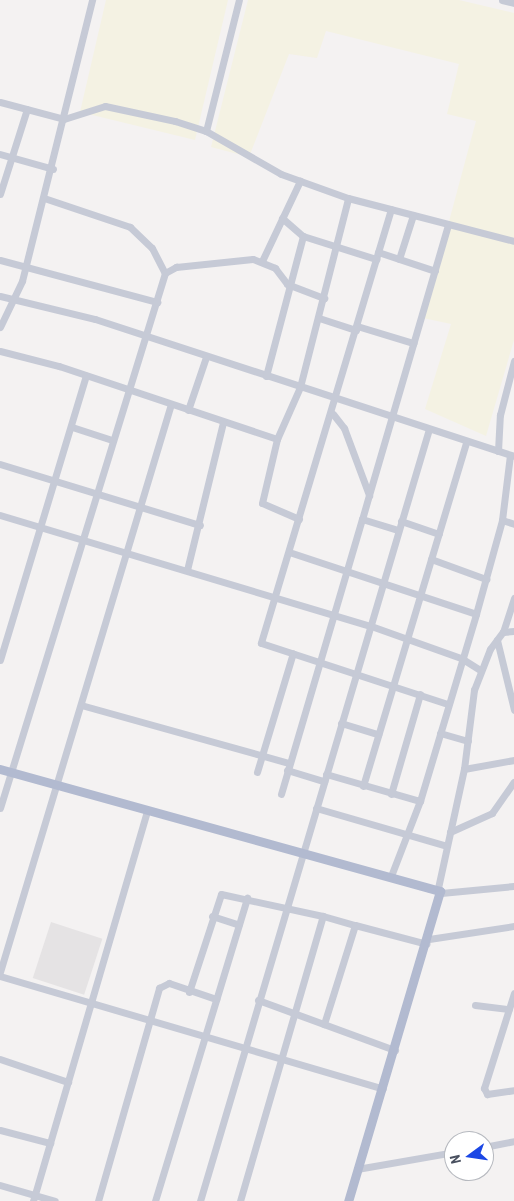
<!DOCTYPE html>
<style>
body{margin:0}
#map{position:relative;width:514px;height:1201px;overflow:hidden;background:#f4f2f2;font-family:"Roboto Condensed",sans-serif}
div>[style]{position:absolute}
.education>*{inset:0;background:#e5e3e4;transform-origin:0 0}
.sand>*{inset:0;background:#f4f2e3}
.minor>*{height:7px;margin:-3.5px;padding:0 3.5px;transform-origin:3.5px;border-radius:3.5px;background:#c6cad6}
.major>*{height:9px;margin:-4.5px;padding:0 4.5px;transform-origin:4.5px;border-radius:4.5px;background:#b2bad0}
span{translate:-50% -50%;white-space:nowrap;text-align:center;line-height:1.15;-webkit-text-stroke:5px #fff;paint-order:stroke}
.north{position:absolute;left:444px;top:1131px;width:50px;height:50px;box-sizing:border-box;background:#fff;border:1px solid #b6b9bf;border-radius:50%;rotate:256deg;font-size:14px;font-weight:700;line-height:20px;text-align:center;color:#49505f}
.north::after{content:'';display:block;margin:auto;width:18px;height:22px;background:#1b47e5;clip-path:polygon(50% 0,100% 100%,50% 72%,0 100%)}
</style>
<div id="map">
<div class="education">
<div style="left:51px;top:922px;width:54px;height:59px;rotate:18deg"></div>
</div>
<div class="sand">
<div style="clip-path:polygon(106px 0,228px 0,195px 140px,80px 112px)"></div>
<div style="clip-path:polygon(248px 0,459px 0,514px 13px,514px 340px,486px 436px,425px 409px,451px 324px,423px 318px,476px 121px,447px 114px,459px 64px,326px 31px,317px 58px,289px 54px,249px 157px,211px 147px)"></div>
</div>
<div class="minor">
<div style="left:502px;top:0;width:12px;rotate:14deg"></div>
<div style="left:0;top:102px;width:66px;rotate:14.9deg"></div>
<div style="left:64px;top:119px;width:43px;rotate:-17.6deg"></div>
<div style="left:105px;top:106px;width:72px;rotate:12.1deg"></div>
<div style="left:175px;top:121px;width:33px;rotate:18deg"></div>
<div style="left:206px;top:131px;width:86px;rotate:29.8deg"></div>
<div style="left:281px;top:174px;width:71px;rotate:19.7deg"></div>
<div style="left:348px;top:198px;width:171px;rotate:14.5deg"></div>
<div style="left:206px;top:131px;width:135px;rotate:-75.9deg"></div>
<div style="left:0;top:154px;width:55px;rotate:15.8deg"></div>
<div style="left:0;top:194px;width:89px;rotate:-72.4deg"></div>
<div style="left:44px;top:198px;width:91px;rotate:18.6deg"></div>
<div style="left:130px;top:227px;width:30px;rotate:44deg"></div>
<div style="left:152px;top:248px;width:28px;rotate:63deg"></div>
<div style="left:391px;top:209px;width:453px;rotate:106.7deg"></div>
<div style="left:261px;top:643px;width:197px;rotate:18.1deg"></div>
<div style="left:282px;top:218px;width:28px;rotate:41deg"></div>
<div style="left:378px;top:252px;width:60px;rotate:18.4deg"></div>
<div style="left:399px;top:259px;width:46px;rotate:-72.3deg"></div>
<div style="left:0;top:260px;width:163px;rotate:15deg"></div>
<div style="left:262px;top:261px;width:89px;rotate:-64.6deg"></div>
<div style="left:0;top:296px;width:98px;rotate:13.6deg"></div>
<div style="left:95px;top:319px;width:441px;rotate:18.1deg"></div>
<div style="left:319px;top:318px;width:39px;rotate:18deg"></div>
<div style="left:357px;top:326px;width:59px;rotate:16.9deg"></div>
<div style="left:0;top:327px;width:51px;rotate:-64.4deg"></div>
<div style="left:22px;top:281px;width:290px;rotate:-76deg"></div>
<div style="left:0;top:351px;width:61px;rotate:14.3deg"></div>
<div style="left:59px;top:366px;width:230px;rotate:18.5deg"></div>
<div style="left:266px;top:376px;width:145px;rotate:-75.2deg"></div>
<div style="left:303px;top:236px;width:77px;rotate:17.5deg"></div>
<div style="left:188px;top:410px;width:56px;rotate:-71.2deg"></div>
<div style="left:333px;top:414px;width:18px;rotate:52deg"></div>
<div style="left:344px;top:428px;width:72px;rotate:69.5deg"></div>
<div style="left:369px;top:495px;width:25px;rotate:106deg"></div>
<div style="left:72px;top:427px;width:42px;rotate:18deg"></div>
<div style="left:498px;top:451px;width:36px;rotate:-87deg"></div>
<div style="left:500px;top:415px;width:56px;rotate:-75.5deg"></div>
<div style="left:0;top:464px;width:209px;rotate:17deg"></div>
<div style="left:369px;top:495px;width:282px;rotate:-73.7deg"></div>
<div style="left:0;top:515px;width:387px;rotate:16.7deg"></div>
<div style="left:371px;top:626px;width:96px;rotate:19.6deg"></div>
<div style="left:461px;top:658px;width:22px;rotate:32deg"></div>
<div style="left:299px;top:519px;width:40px;rotate:-156.6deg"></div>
<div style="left:262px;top:503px;width:66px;rotate:-76.8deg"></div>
<div style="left:277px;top:439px;width:57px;rotate:-66.1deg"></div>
<div style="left:300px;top:387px;width:195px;rotate:-75.7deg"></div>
<div style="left:502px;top:520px;width:13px;rotate:18deg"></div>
<div style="left:401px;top:521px;width:40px;rotate:18.9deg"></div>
<div style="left:289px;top:552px;width:197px;rotate:18.3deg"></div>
<div style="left:431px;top:559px;width:59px;rotate:20deg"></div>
<div style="left:187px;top:570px;width:152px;rotate:-76.3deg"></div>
<div style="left:503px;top:632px;width:11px;rotate:-5deg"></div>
<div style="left:497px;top:640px;width:72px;rotate:76.3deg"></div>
<div style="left:0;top:660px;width:297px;rotate:-73.2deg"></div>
<div style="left:81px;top:705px;width:216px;rotate:15.6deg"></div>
<div style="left:341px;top:723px;width:39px;rotate:17deg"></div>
<div style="left:440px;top:733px;width:29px;rotate:16deg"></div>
<div style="left:464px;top:769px;width:51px;rotate:-10.2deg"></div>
<div style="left:287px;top:770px;width:39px;rotate:17deg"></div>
<div style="left:257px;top:772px;width:124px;rotate:-73.2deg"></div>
<div style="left:326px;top:774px;width:98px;rotate:16deg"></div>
<div style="left:363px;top:786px;width:359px;rotate:-73.3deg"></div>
<div style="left:281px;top:794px;width:287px;rotate:-73.6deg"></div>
<div style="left:362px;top:519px;width:37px;rotate:17deg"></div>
<div style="left:391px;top:794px;width:104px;rotate:-73.8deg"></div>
<div style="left:0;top:808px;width:560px;rotate:-72.86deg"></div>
<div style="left:165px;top:273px;width:13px;rotate:-29deg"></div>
<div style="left:176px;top:267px;width:77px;rotate:-5.9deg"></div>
<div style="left:253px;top:259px;width:24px;rotate:22deg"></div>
<div style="left:275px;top:268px;width:20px;rotate:53deg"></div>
<div style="left:287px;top:284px;width:40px;rotate:21deg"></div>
<div style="left:316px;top:808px;width:136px;rotate:16.2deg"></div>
<div style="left:450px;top:832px;width:46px;rotate:-24.3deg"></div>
<div style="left:492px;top:813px;width:38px;rotate:-55deg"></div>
<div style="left:391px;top:876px;width:80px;rotate:-68.9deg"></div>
<div style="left:420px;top:801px;width:195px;rotate:-73.3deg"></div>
<div style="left:476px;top:614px;width:98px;rotate:-74.5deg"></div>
<div style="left:502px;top:520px;width:65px;rotate:-83deg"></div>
<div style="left:438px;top:888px;width:122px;rotate:-77.7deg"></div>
<div style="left:464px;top:769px;width:80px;rotate:-82.8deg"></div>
<div style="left:474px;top:690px;width:44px;rotate:-68.7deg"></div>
<div style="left:490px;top:649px;width:21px;rotate:-53deg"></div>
<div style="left:503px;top:632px;width:36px;rotate:-72deg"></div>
<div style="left:441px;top:893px;width:73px;rotate:-5.5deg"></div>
<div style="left:212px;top:916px;width:28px;rotate:18deg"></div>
<div style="left:355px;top:925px;width:74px;rotate:14.8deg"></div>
<div style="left:429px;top:939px;width:86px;rotate:-8.7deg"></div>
<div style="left:0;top:972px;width:593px;rotate:-73.25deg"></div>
<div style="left:0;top:976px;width:399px;rotate:16.4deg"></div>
<div style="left:189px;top:992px;width:103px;rotate:-71.9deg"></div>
<div style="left:221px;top:894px;width:104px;rotate:12.2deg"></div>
<div style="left:323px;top:916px;width:33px;rotate:16deg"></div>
<div style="left:355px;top:925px;width:104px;rotate:107.4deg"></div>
<div style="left:514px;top:993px;width:100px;rotate:107.5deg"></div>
<div style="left:484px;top:1088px;width:7px;rotate:63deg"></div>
<div style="left:487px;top:1094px;width:27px;rotate:-8deg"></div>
<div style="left:258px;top:1000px;width:146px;rotate:20.1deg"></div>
<div style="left:475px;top:1005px;width:34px;rotate:7deg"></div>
<div style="left:0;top:1059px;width:72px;rotate:18.7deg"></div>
<div style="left:0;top:1130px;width:52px;rotate:14.6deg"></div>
<div style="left:484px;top:1147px;width:31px;rotate:-11deg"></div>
<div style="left:357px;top:1169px;width:98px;rotate:-9.9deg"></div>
<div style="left:0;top:1185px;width:57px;rotate:16.2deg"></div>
<div style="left:33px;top:1201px;width:406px;rotate:-73.7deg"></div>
<div style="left:98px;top:1201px;width:222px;rotate:-74deg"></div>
<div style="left:159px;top:988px;width:11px;rotate:-27deg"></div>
<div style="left:169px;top:983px;width:50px;rotate:18.8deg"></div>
<div style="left:155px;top:1201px;width:317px;rotate:-73.1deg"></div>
<div style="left:200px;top:1201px;width:805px;rotate:-73.48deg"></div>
<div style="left:240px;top:1201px;width:297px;rotate:-73.8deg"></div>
</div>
<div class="major">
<div style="left:0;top:769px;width:457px;rotate:15.5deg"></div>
<div style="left:440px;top:891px;width:323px;rotate:106.5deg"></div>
</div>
<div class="north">N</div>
</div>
